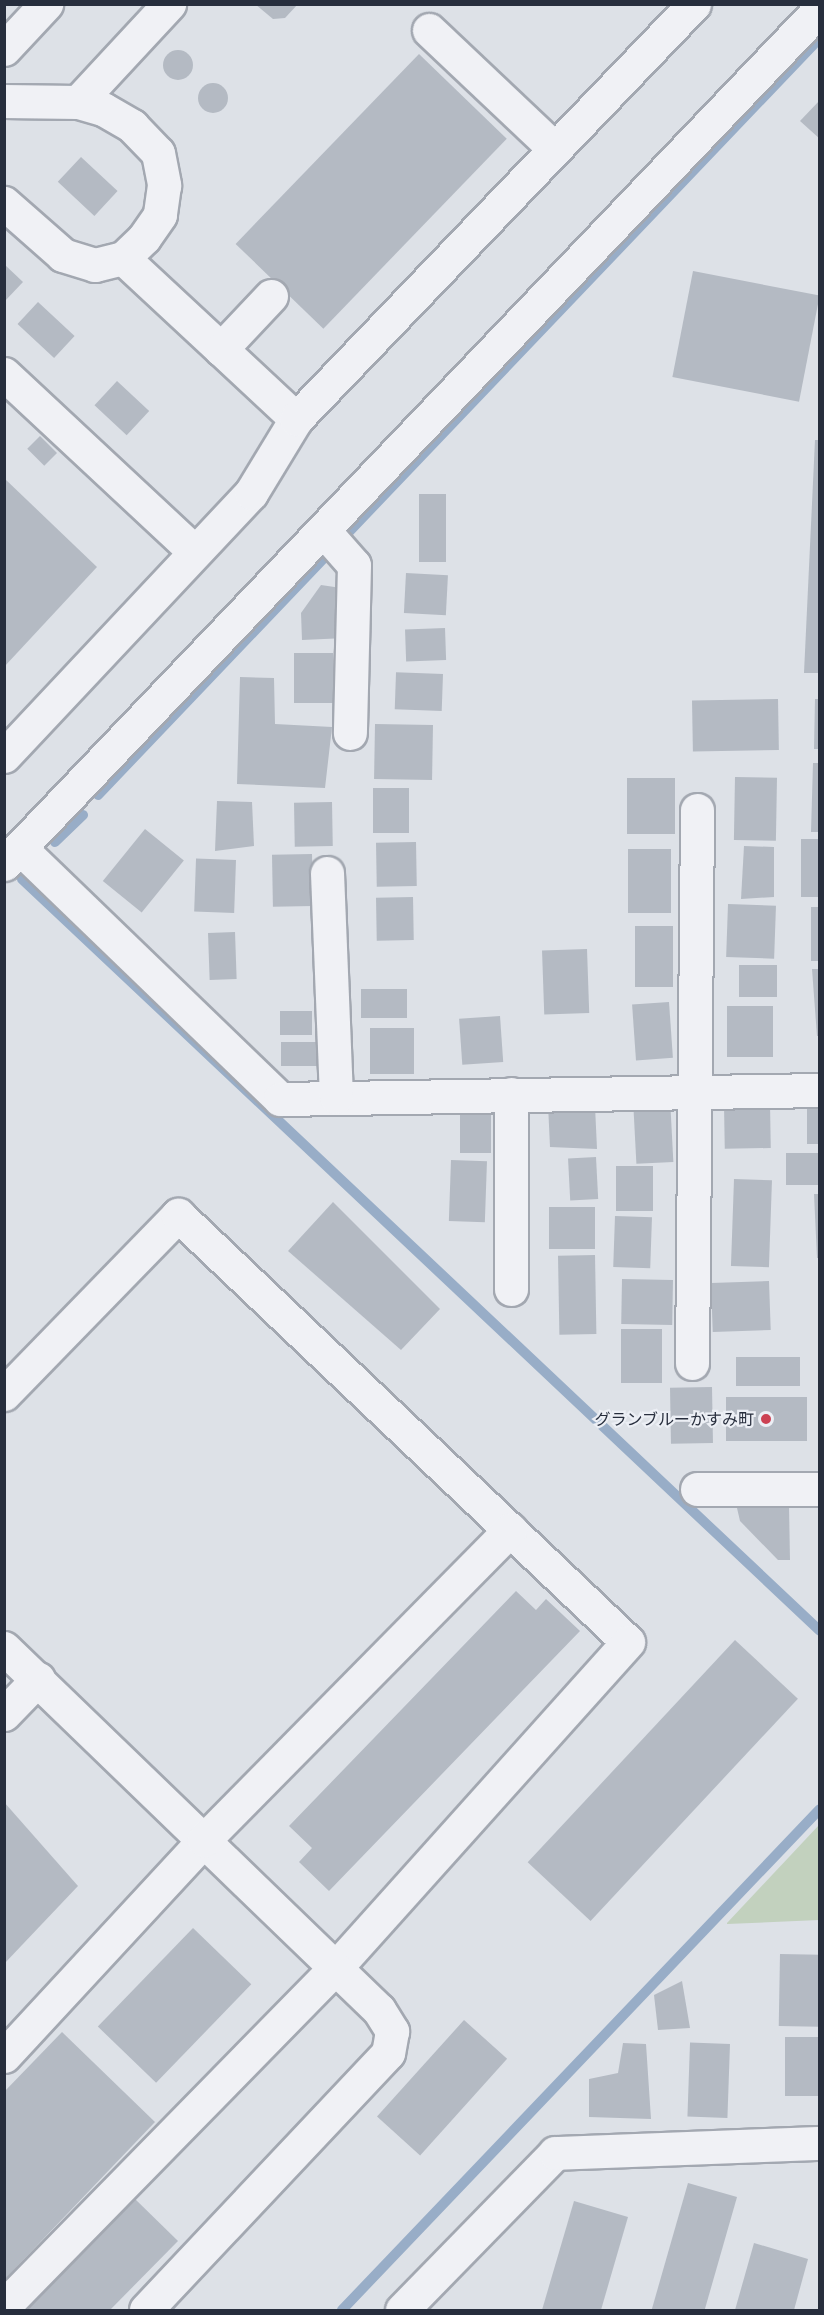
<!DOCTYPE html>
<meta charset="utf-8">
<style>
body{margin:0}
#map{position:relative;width:824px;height:2315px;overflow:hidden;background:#dde1e7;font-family:Commissioner,"Noto Sans JP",sans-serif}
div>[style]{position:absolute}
.green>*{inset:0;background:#c2d1be}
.stream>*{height:10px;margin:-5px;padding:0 5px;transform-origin:5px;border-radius:5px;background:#98adc7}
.building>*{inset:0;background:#b4bac3;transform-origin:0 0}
.round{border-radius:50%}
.roads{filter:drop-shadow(2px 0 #a3a8b1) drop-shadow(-2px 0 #a3a8b1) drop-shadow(0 2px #a3a8b1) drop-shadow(0 -2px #a3a8b1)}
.minor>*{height:33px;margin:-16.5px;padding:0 16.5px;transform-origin:16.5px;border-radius:16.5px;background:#f0f1f5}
.dots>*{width:16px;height:16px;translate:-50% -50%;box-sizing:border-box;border:3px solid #eceff5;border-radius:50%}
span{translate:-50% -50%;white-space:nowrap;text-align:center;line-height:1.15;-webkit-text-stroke:4.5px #eceff5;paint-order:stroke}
.poi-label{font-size:16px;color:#272e3d}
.right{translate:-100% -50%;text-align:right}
.frame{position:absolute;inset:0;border:6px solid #272e3d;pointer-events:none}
</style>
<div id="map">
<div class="green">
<div style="clip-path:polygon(819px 1825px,819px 1920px,727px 1924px,727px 1923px)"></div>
</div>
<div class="stream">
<div style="left:98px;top:795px;width:1046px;rotate:-46.36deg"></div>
<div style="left:55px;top:842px;width:39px;rotate:-44deg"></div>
<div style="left:22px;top:879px;width:1096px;rotate:43.3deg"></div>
<div style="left:342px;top:2310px;width:692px;rotate:-46.35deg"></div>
</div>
<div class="building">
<div style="clip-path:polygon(255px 4px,298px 4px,285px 18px,273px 19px)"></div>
<div class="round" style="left:163px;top:50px;width:30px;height:30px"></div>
<div style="left:419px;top:54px;width:122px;height:264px;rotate:44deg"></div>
<div class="round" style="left:198px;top:83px;width:30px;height:30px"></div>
<div style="clip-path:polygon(820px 100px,820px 139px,800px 121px)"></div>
<div style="left:81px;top:157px;width:50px;height:34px;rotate:43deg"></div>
<div style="clip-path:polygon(4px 264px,23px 282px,4px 302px)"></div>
<div style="left:693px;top:271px;width:129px;height:108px;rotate:11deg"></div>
<div style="left:38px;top:302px;width:50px;height:30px;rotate:43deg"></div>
<div style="left:117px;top:381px;width:44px;height:33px;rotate:43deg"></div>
<div style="left:40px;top:436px;width:24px;height:18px;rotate:45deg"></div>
<div style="clip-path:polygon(815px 440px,820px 440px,820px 673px,804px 673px)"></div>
<div style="clip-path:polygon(4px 478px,97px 567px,4px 667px)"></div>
<div style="left:446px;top:494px;width:68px;height:27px;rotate:90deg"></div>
<div style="left:406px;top:573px;width:42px;height:40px;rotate:3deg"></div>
<div style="clip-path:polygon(321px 585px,348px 589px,346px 638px,302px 640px,301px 613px)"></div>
<div style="left:445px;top:628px;width:32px;height:40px;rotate:88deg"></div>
<div style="left:333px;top:653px;width:50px;height:39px;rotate:90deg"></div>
<div style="left:443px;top:674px;width:37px;height:47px;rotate:92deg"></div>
<div style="clip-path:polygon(240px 677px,274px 678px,275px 724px,332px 727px,325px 788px,237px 784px)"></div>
<div style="left:778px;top:699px;width:51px;height:86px;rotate:89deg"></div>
<div style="clip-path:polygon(815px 699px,820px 699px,820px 749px,814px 749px)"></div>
<div style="left:433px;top:725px;width:55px;height:58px;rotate:91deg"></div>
<div style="clip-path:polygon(813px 763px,820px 763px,820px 832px,811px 832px)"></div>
<div style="left:735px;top:777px;width:42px;height:63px;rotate:1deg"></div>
<div style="left:675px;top:778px;width:56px;height:48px;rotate:90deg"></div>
<div style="left:409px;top:788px;width:45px;height:36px;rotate:90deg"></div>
<div style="clip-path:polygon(217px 801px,252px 802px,254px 846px,215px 851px)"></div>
<div style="left:332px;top:802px;width:44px;height:38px;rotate:89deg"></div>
<div style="left:145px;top:829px;width:50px;height:67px;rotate:39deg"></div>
<div style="left:801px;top:839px;width:19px;height:58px"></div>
<div style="left:416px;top:842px;width:44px;height:40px;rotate:89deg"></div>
<div style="clip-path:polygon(744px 846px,774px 847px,774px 897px,741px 899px)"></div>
<div style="left:671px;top:849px;width:64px;height:43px;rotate:90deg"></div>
<div style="left:312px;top:854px;width:52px;height:40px;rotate:89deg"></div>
<div style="left:236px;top:860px;width:53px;height:40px;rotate:92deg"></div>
<div style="left:413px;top:897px;width:43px;height:37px;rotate:89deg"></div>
<div style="left:728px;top:904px;width:48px;height:53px;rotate:2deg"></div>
<div style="left:820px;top:907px;width:54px;height:9px;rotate:90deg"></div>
<div style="left:673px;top:926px;width:61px;height:38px;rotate:90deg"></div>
<div style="left:235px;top:932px;width:47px;height:27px;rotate:88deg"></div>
<div style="left:587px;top:949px;width:64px;height:45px;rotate:88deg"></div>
<div style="left:739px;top:965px;width:38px;height:32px"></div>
<div style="clip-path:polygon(812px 969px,820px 969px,820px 1036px,817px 1036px)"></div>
<div style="left:407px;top:989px;width:29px;height:46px;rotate:90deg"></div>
<div style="left:669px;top:1002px;width:56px;height:37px;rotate:86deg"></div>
<div style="left:727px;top:1006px;width:46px;height:51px"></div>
<div style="left:280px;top:1011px;width:32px;height:24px"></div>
<div style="left:500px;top:1016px;width:46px;height:41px;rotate:86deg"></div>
<div style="left:370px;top:1028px;width:44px;height:46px"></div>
<div style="left:318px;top:1042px;width:24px;height:37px;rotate:90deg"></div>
<div style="left:670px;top:1098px;width:64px;height:37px;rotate:87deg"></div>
<div style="left:820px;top:1098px;width:46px;height:13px;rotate:90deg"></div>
<div style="clip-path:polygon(548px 1104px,595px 1106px,597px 1149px,550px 1147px)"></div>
<div style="left:770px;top:1104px;width:44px;height:46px;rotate:89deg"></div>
<div style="left:460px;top:1108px;width:31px;height:45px"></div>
<div style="left:820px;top:1153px;width:32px;height:34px;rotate:90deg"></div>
<div style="left:596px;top:1157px;width:42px;height:28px;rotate:87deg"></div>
<div style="left:451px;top:1160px;width:36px;height:61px;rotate:2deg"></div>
<div style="left:616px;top:1166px;width:37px;height:45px"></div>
<div style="left:734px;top:1179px;width:38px;height:87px;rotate:2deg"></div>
<div style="clip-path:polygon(814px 1194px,820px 1194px,820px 1258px,817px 1258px)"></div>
<div style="clip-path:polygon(333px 1202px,440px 1309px,401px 1350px,288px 1251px)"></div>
<div style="left:549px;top:1207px;width:46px;height:42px"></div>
<div style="left:615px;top:1216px;width:37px;height:51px;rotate:2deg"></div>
<div style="left:595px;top:1255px;width:79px;height:37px;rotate:89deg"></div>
<div style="left:622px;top:1279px;width:51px;height:45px;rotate:1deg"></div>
<div style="left:769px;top:1281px;width:49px;height:58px;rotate:88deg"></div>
<div style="left:662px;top:1329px;width:54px;height:41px;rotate:90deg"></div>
<div style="left:800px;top:1357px;width:29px;height:64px;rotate:90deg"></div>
<div style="left:712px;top:1387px;width:56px;height:42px;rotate:89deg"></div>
<div style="left:726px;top:1397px;width:81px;height:44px"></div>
<div style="clip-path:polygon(789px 1506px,790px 1560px,778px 1560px,740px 1521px,737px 1508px)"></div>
<div style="clip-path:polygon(516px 1591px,536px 1610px,546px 1599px,580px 1631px,329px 1891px,299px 1862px,312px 1848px,289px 1826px)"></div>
<div style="left:735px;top:1640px;width:86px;height:304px;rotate:43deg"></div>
<div style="clip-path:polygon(4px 1802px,78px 1886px,4px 1964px)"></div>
<div style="left:193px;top:1928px;width:81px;height:137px;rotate:44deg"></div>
<div style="left:780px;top:1954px;width:40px;height:72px;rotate:1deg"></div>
<div style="clip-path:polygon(682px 1981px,690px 2028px,658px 2030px,654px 1995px)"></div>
<div style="left:464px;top:2020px;width:58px;height:130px;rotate:42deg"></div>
<div style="clip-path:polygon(62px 2032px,155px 2122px,4px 2280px,4px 2092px)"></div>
<div style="left:820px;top:2037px;width:59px;height:35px;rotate:90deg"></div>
<div style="clip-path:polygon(623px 2043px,646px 2044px,651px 2119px,589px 2117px,589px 2079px,618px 2073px)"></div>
<div style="left:730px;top:2044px;width:74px;height:40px;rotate:92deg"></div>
<div style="left:688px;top:2183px;width:51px;height:132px;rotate:16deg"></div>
<div style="clip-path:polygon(133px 2197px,178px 2241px,110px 2310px,22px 2310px)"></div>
<div style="clip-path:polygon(574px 2201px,628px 2217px,601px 2310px,542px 2310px)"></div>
<div style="clip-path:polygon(754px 2243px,808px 2259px,794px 2310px,735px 2310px)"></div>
</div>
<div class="roads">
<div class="minor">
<div style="left:429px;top:30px;width:173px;rotate:43.4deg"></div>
<div style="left:4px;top:49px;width:62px;rotate:-47deg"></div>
<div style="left:4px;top:101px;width:74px;rotate:0.8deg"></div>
<div style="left:78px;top:102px;width:26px;rotate:16deg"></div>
<div style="left:103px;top:109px;width:34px;rotate:30deg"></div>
<div style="left:132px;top:126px;width:37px;rotate:46deg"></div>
<div style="left:158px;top:153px;width:33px;rotate:79deg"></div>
<div style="left:164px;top:185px;width:30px;rotate:98deg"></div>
<div style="left:160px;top:215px;width:28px;rotate:125deg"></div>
<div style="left:144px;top:238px;width:29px;rotate:136deg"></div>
<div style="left:123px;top:258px;width:29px;rotate:166deg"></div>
<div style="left:95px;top:265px;width:34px;rotate:-163deg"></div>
<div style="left:63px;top:255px;width:79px;rotate:-138.6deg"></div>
<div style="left:78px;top:102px;width:134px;rotate:-47.1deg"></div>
<div style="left:123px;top:258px;width:134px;rotate:42.9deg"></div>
<div style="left:271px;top:296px;width:73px;rotate:133.3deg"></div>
<div style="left:221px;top:349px;width:103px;rotate:43deg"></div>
<div style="left:4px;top:374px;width:261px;rotate:43deg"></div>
<div style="left:324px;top:531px;width:45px;rotate:48.6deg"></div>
<div style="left:354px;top:565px;width:168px;rotate:91.4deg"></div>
<div style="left:4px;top:756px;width:361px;rotate:-46.8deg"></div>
<div style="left:251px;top:493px;width:87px;rotate:-58.7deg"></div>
<div style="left:296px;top:419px;width:575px;rotate:-46.2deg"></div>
<div style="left:20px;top:848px;width:361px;rotate:44deg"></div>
<div style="left:280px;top:1099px;width:540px;rotate:-0.95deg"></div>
<div style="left:4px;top:864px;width:1182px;rotate:-46.34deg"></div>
<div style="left:327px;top:873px;width:224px;rotate:87.7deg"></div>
<div style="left:511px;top:1289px;width:195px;rotate:-90deg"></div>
<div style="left:692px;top:1363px;width:553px;rotate:-89.48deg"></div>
<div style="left:4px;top:1394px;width:250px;rotate:-45.8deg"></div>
<div style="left:178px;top:1215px;width:620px;rotate:43.5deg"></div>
<div style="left:628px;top:1642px;width:438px;rotate:131.9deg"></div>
<div style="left:335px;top:1968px;width:473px;rotate:134.4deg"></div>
<div style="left:697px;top:1489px;width:123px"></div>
<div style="left:4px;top:1648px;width:521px;rotate:43.99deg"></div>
<div style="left:379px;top:2010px;width:25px;rotate:58deg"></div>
<div style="left:392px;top:2031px;width:22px;rotate:100deg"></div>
<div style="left:388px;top:2053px;width:353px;rotate:133.3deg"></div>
<div style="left:4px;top:1714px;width:49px;rotate:-45.8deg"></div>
<div style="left:4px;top:2056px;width:294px;rotate:-47.2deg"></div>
<div style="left:204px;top:1840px;width:436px;rotate:-45.4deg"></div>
<div style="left:402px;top:2310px;width:219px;rotate:-45.7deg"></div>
<div style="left:555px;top:2153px;width:265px;rotate:-2.2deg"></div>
</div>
</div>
<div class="dots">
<div style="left:766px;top:1419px;background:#cc4153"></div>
</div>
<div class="poi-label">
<span class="right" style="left:754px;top:1419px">グランブルーかすみ町</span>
</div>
<div class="frame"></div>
</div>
